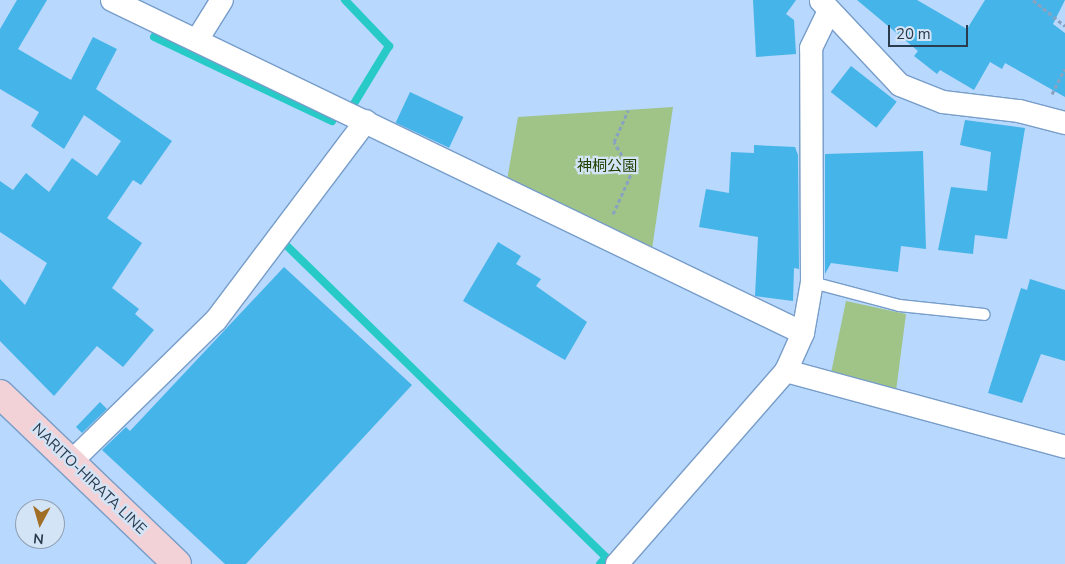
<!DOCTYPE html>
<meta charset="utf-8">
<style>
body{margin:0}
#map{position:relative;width:1065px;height:564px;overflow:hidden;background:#b8d8fe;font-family:"Nunito Sans","Noto Sans JP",sans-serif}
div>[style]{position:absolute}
.green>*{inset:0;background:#a0c387}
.stream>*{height:8px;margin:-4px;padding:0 4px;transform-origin:4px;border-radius:4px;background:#28cac7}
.building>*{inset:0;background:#45b4e8;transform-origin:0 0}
.path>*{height:3px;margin-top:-1.5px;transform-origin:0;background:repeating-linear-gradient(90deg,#88a2c2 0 4px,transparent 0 6.5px)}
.roads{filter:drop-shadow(1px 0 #779dc9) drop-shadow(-1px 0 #779dc9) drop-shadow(0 1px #779dc9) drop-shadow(0 -1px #779dc9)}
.lane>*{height:11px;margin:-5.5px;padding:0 5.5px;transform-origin:5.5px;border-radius:5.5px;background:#fff}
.street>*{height:22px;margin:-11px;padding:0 11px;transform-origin:11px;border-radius:11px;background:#fff}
.secondary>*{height:28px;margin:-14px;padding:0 14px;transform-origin:14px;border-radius:14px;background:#f2d2d6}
span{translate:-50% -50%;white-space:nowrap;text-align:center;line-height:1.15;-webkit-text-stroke:4.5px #d3e4f7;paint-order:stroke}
.park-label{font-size:15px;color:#223f00}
.street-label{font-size:15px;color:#2b3b4e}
.north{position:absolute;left:15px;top:499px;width:50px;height:50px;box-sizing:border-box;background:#d3e4f7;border:1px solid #90a0b3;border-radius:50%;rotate:186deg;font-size:14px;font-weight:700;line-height:20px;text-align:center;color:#2b3b4e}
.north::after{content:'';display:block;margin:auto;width:18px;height:22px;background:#a06e24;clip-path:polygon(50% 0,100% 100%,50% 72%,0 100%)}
.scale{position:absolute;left:888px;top:25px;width:80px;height:22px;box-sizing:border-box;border:2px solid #2b3b4e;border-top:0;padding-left:6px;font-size:15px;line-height:18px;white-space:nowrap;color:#2b3b4e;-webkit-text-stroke:4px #d3e4f7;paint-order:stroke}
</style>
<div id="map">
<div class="green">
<div style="clip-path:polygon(673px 107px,652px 249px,507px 180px,518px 117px)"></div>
<div style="clip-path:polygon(846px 301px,906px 314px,896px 391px,831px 373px)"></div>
</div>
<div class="stream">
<div style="left:345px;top:0;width:64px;rotate:46.3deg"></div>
<div style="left:389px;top:46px;width:66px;rotate:121.3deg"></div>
<div style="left:154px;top:37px;width:197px;rotate:25.3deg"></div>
<div style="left:285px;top:244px;width:448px;rotate:44.3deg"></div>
<div style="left:606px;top:557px;width:9px;rotate:131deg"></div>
</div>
<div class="building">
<div style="clip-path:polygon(17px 0,47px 0,18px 49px,71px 80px,93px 37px,117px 49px,96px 89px,172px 141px,141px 185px,133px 180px,107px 218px,142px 243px,112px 288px,139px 309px,135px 314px,154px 330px,123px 367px,97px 346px,54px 396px,0 341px,0 279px,25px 305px,47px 263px,0 232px,0 181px,13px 190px,26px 173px,49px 192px,72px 158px,97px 176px,121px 141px,84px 115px,64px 149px,31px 126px,39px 112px,0 89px,0 29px)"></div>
<div style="clip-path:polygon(753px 0,796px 0,786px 14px,794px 20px,796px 54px,756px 57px)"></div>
<div style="clip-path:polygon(857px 0,917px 0,967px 29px,985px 0,1065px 0,1053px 24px,1065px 33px,1065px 97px,1005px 63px,1002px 69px,990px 62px,974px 90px,940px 70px,937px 74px,914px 56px,918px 51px)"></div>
<div style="left:851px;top:66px;width:58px;height:33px;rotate:38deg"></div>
<div style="left:410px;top:92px;width:59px;height:34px;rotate:25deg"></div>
<div style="clip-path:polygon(965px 120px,1025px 128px,1007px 239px,975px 235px,973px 254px,938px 250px,951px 187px,987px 191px,991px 152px,960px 145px)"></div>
<div style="clip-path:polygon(754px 145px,795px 147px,798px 155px,799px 269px,794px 268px,793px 301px,755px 296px,758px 237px,699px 227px,706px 189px,729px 193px,731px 152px,754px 153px)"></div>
<div style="clip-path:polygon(923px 151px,926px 249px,901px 246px,898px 272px,831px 263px,825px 274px,825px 154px)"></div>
<div style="clip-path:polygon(498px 242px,521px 256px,516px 264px,541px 279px,536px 286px,587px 322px,565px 360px,463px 301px)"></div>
<div style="clip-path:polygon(284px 267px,412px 385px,246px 564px,225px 564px,102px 450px,126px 427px,130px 431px)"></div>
<div style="clip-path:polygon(1030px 279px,1065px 290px,1065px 361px,1041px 354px,1022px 403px,988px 393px,1021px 288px,1027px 290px)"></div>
<div style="clip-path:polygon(100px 402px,107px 409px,82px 433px,76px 427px)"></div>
</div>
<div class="path">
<div style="left:1033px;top:0;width:41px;rotate:39.1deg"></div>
<div style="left:1052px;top:94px;width:28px;rotate:-63deg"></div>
<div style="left:613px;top:214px;width:46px;rotate:-65.7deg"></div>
<div style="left:632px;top:172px;width:35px;rotate:-121deg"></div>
<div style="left:614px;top:142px;width:35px;rotate:-66deg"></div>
</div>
<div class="roads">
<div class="lane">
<div style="left:812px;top:282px;width:90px;rotate:14.8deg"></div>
<div style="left:899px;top:305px;width:85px;rotate:6deg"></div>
</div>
<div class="street">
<div style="left:112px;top:0;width:767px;rotate:25.73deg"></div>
<div style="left:821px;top:1px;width:115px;rotate:46.8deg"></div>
<div style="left:900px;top:85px;width:46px;rotate:21.6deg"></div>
<div style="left:943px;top:102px;width:77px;rotate:6.8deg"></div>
<div style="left:1019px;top:111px;width:48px;rotate:14.6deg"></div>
<div style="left:197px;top:40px;width:47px;rotate:-58deg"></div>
<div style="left:786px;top:371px;width:289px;rotate:15.2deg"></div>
<div style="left:71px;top:462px;width:203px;rotate:-44.4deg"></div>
<div style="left:216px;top:320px;width:249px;rotate:-53deg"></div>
<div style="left:617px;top:564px;width:257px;rotate:-48.8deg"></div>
<div style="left:786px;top:371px;width:42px;rotate:-65.9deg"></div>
<div style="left:803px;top:333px;width:52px;rotate:-80deg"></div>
<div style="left:812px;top:282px;width:234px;rotate:-90.2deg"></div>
<div style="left:811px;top:48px;width:41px;rotate:-64.1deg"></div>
</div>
<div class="secondary">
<div style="left:0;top:394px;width:245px;rotate:43.8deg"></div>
</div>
</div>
<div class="park-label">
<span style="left:607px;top:167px">神桐公園</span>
</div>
<div class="street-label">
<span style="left:89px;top:479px;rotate:44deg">NARITO-HIRATA LINE</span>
</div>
<div class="north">N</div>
<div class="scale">20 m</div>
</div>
